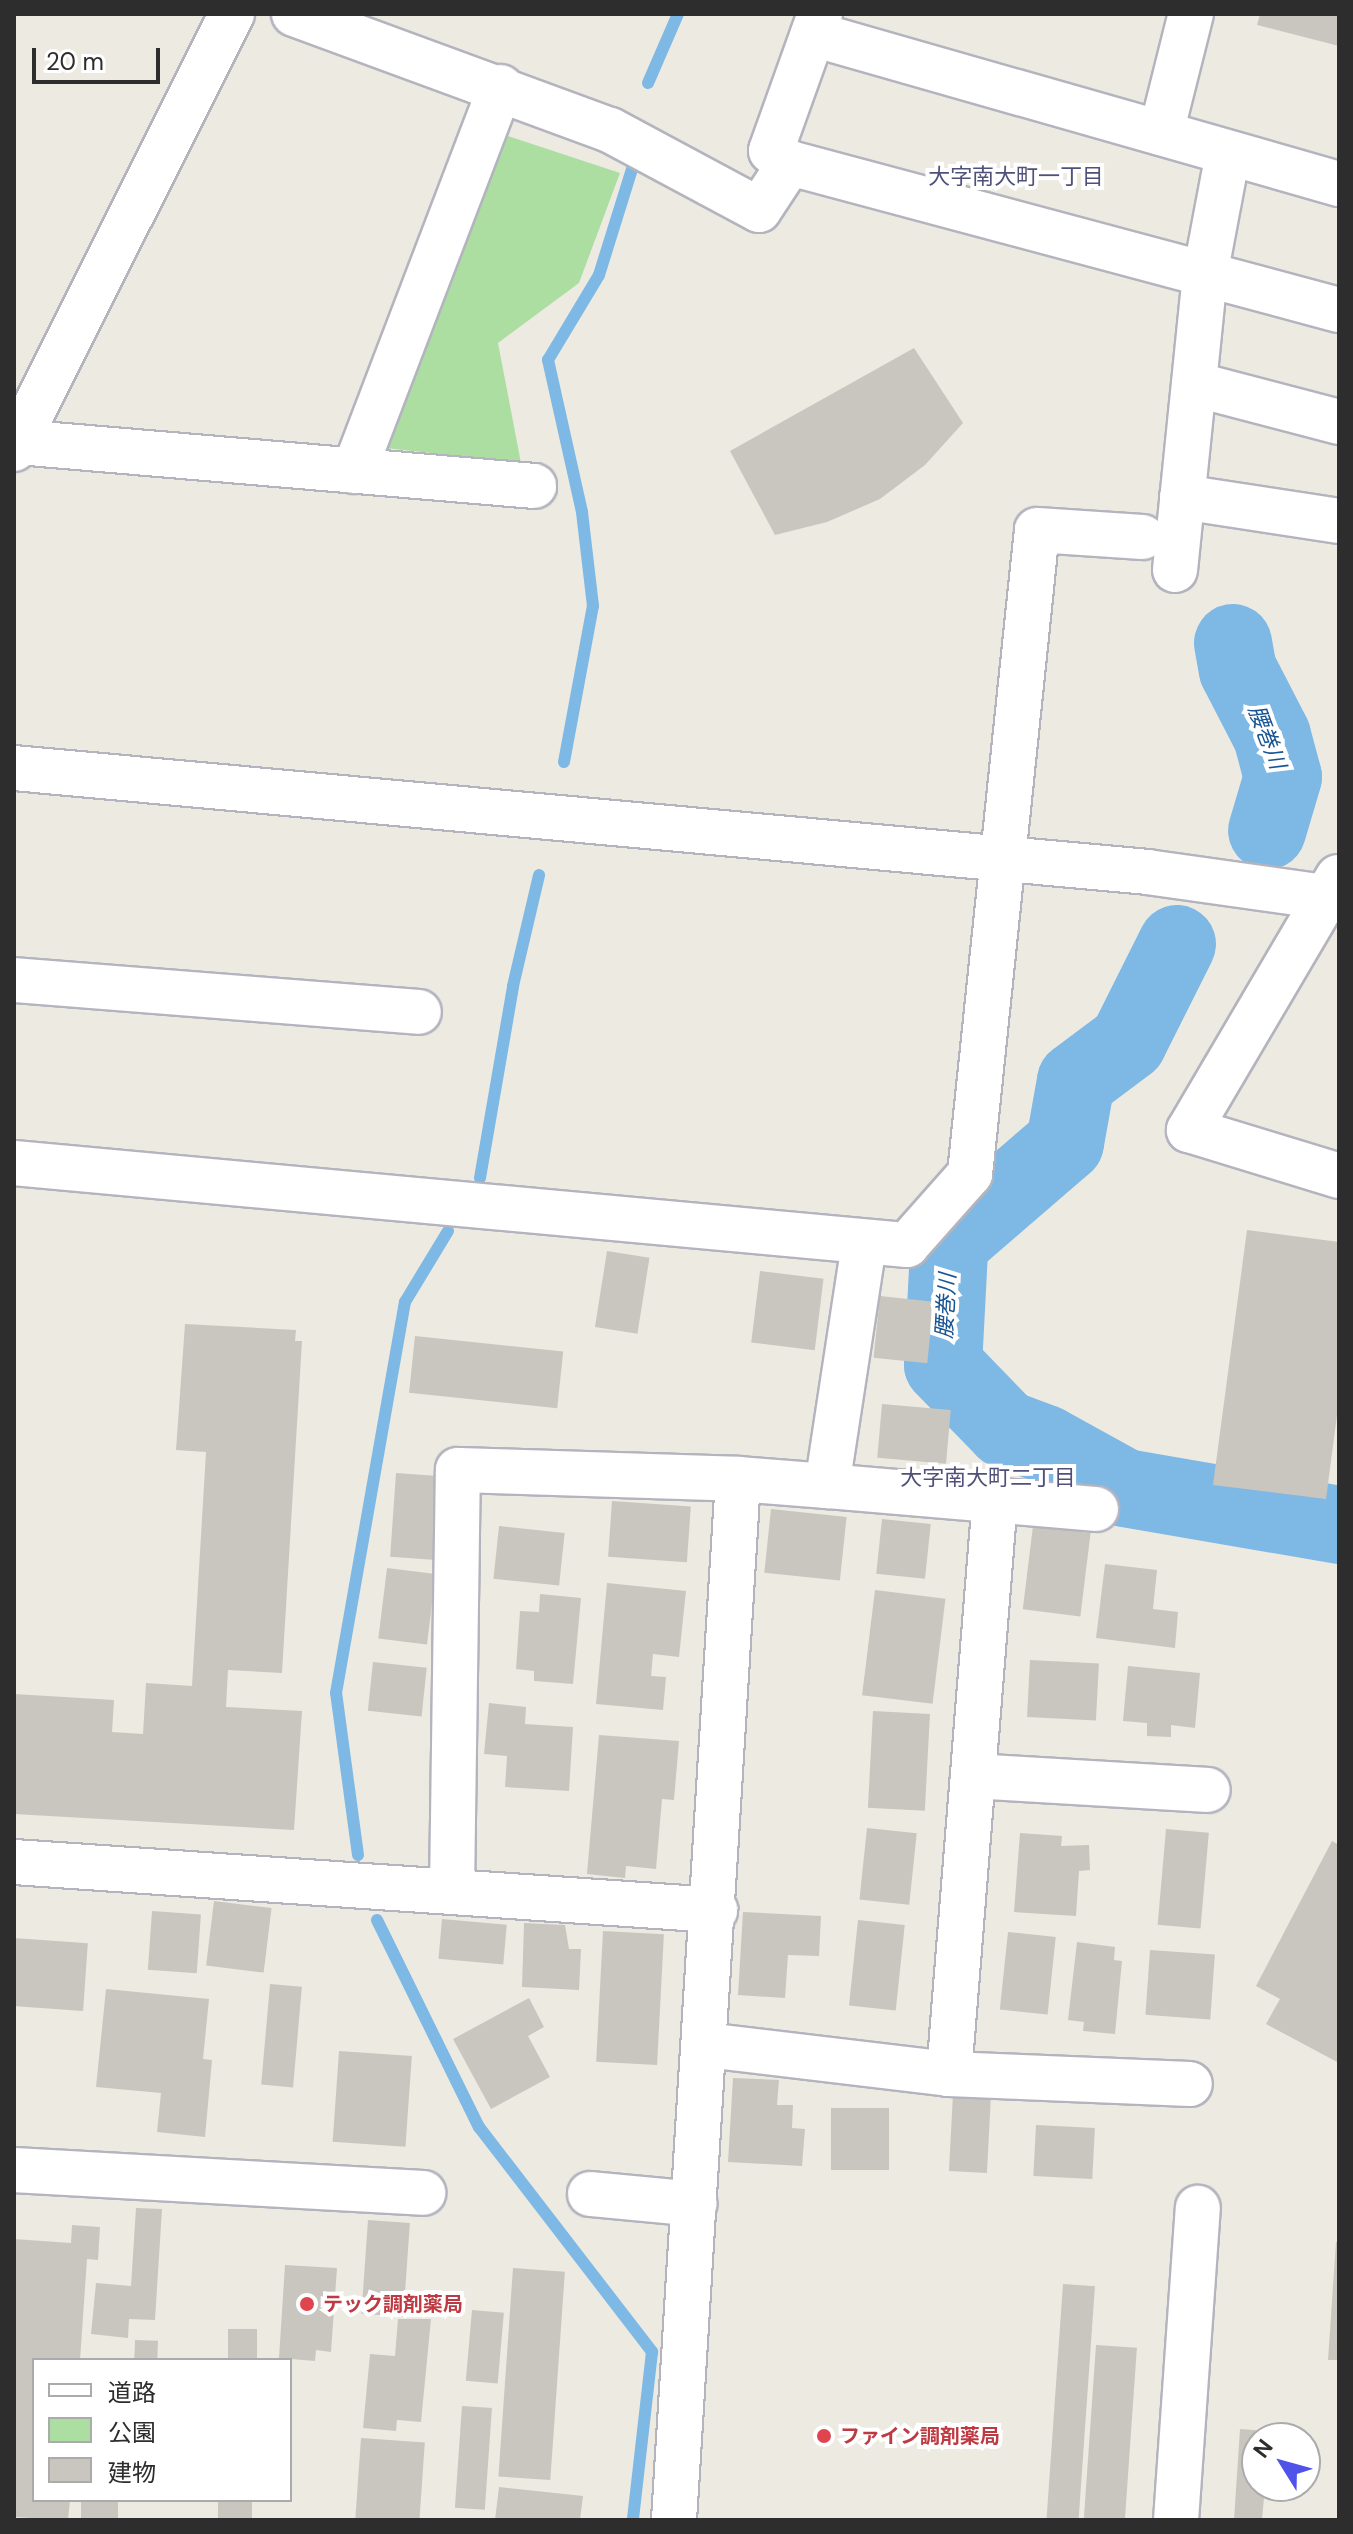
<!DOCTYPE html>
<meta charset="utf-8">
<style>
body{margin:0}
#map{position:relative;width:1353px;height:2534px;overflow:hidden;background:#edeae1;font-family:"DM Sans","Noto Sans JP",sans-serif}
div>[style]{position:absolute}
.green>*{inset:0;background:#acdea2}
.stream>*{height:12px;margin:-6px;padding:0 6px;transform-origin:6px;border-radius:6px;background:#7eb8e5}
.river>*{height:78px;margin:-39px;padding:0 39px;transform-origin:39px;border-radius:39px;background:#7eb8e5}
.building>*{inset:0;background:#c9c6c0;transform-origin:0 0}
.roads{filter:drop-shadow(2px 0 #b4b4bf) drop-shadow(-2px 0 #b4b4bf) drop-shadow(0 2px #b4b4bf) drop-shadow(0 -2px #b4b4bf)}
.minor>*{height:44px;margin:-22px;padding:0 22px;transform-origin:22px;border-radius:22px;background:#fff}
.dots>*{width:22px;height:22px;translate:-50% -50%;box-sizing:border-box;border:4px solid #fff;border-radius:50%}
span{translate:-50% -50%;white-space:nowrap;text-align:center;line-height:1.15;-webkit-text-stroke:8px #fff;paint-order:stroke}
.health-label{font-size:20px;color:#be3a42;font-weight:700}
.left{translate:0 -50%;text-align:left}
.neighbourhood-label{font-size:22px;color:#50517a}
.water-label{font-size:22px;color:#1a5593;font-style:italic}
.frame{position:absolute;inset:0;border:16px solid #2d2d2d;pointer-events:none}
.legend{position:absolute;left:32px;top:2358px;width:260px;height:144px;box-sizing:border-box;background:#fff;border:2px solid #ababab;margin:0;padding:10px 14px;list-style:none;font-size:24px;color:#2d2d2d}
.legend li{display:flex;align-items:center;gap:16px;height:40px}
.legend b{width:40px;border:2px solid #ababab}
.north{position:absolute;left:1241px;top:2422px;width:80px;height:80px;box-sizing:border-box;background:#fff;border:2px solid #ababab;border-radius:50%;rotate:307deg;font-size:22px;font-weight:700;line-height:32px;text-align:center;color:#2d2d2d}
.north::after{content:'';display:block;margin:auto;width:28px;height:36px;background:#5053ea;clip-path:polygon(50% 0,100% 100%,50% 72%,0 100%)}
.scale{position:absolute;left:32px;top:48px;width:128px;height:36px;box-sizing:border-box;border:4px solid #2d2d2d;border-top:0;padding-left:10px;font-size:24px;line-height:28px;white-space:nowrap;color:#2d2d2d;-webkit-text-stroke:6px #fff;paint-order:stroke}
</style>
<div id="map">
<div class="green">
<div style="clip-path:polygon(499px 133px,620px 173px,579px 283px,498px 343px,521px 463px,367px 446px)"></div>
</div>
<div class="stream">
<div style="left:648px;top:83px;width:75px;rotate:-66.5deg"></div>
<div style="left:564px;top:762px;width:159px;rotate:-79.5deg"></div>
<div style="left:593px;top:606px;width:95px;rotate:-96.7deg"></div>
<div style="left:582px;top:512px;width:156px;rotate:-102.6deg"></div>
<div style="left:548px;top:360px;width:99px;rotate:-59deg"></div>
<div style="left:599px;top:275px;width:111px;rotate:-72.7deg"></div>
<div style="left:480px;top:1178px;width:195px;rotate:-80.2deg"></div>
<div style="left:513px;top:986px;width:114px;rotate:-76.8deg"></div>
<div style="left:358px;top:1855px;width:163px;rotate:-97.7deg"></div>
<div style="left:336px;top:1693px;width:397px;rotate:-80deg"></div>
<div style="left:405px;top:1302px;width:83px;rotate:-58.8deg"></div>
<div style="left:377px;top:1920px;width:231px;rotate:63.8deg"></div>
<div style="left:479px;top:2127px;width:284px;rotate:52.4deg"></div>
<div style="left:652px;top:2352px;width:169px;rotate:96.5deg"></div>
</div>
<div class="river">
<div style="left:1233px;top:643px;width:27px;rotate:80deg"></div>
<div style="left:1238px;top:670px;width:74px;rotate:62.7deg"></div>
<div style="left:1272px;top:736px;width:42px;rotate:75deg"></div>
<div style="left:1283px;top:777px;width:56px;rotate:106.5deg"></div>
<div style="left:1177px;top:944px;width:110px;rotate:116.6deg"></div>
<div style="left:1128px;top:1042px;width:65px;rotate:143.1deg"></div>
<div style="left:1076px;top:1081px;width:63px;rotate:100.1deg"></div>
<div style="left:1065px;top:1143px;width:145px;rotate:139.2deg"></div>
<div style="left:955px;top:1238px;width:14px;rotate:115deg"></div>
<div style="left:949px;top:1251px;width:114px;rotate:93deg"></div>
<div style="left:943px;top:1365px;width:89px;rotate:45.9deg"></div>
<div style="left:1005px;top:1429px;width:43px;rotate:20.6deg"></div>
<div style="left:1045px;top:1444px;width:91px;rotate:28.8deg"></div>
<div style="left:1125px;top:1488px;width:217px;rotate:9.8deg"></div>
</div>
<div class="building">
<div style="clip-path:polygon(1260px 14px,1339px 14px,1339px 46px,1257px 25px)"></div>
<div style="clip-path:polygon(914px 348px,963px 423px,925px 465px,880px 499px,827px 522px,775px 535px,730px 451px)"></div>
<div style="clip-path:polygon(1247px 1230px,1339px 1242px,1339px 1400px,1326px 1499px,1213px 1485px)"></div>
<div style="left:607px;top:1251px;width:43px;height:77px;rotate:9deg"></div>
<div style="left:760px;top:1271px;width:64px;height:72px;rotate:7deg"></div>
<div style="left:880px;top:1296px;width:54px;height:62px;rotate:6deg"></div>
<div style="clip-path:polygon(185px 1324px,296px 1330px,295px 1341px,302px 1341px,282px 1673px,228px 1670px,226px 1707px,302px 1711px,294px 1830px,14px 1814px,14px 1694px,114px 1700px,112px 1732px,143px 1734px,146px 1683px,192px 1686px,206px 1452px,176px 1450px)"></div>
<div style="left:415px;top:1336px;width:149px;height:57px;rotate:6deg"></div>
<div style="left:882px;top:1404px;width:69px;height:54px;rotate:5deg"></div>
<div style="left:396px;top:1473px;width:53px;height:84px;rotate:4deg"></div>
<div style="left:612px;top:1501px;width:79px;height:56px;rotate:4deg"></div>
<div style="left:771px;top:1509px;width:76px;height:64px;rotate:6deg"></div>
<div style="left:882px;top:1519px;width:49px;height:55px;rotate:6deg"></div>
<div style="left:499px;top:1526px;width:66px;height:53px;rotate:6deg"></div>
<div style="left:1033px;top:1526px;width:58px;height:84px;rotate:7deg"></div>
<div style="clip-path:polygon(1105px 1564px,1157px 1570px,1153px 1609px,1178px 1612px,1175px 1648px,1096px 1638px)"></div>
<div style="left:387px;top:1568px;width:49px;height:71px;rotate:7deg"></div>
<div style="clip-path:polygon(607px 1583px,686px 1591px,679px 1657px,653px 1654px,651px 1676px,666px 1677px,663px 1710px,596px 1704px)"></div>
<div style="left:875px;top:1590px;width:71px;height:106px;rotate:7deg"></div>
<div style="clip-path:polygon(540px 1594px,581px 1598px,573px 1684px,534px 1681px,534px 1671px,516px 1669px,520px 1611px,539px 1612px)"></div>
<div style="left:1030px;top:1660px;width:69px;height:57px;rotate:3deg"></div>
<div style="left:373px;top:1662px;width:54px;height:49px;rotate:6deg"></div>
<div style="clip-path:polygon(1128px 1666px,1200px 1673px,1195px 1728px,1171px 1725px,1171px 1737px,1147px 1736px,1147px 1723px,1123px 1721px)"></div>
<div style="clip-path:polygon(489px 1703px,526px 1707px,525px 1724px,573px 1727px,569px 1791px,505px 1787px,507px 1756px,484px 1754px)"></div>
<div style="left:873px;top:1711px;width:57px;height:97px;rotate:3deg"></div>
<div style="clip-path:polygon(599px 1735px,679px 1741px,674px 1800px,662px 1799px,656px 1869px,626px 1866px,625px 1878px,587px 1874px)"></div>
<div style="left:867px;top:1828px;width:50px;height:72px;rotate:6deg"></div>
<div style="left:1166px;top:1829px;width:43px;height:96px;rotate:5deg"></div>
<div style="clip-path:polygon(1020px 1833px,1062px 1836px,1061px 1846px,1089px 1845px,1090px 1870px,1079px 1871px,1076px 1916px,1014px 1912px)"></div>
<div style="clip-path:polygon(1332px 1841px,1339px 1845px,1339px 2063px,1266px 2024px,1280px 1999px,1256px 1986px)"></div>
<div style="left:214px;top:1901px;width:58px;height:65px;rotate:7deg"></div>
<div style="left:152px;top:1911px;width:49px;height:59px;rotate:4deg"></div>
<div style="clip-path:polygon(743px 1912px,821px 1916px,819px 1956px,788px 1955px,785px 1998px,738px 1995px)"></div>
<div style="left:442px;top:1919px;width:65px;height:40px;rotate:5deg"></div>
<div style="left:858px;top:1920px;width:47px;height:86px;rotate:6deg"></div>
<div style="clip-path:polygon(524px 1923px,565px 1925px,569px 1949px,581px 1949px,579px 1990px,522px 1987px)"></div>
<div style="left:603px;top:1931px;width:61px;height:131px;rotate:3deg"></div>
<div style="left:1008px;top:1932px;width:48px;height:78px;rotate:6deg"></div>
<div style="left:14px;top:1938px;width:74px;height:68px;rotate:4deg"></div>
<div style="clip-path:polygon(1077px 1942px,1115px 1947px,1114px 1960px,1122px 1961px,1115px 2034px,1083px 2031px,1084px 2022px,1068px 2020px)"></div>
<div style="left:1150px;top:1950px;width:65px;height:65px;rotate:4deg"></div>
<div style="left:270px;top:1984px;width:32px;height:101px;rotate:5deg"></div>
<div style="clip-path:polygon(106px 1989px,209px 1999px,203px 2059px,212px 2060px,205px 2137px,157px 2132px,161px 2093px,96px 2087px)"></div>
<div style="clip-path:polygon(529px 1998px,544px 2027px,528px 2036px,550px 2077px,491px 2109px,453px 2039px)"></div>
<div style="left:339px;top:2051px;width:73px;height:91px;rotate:4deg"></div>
<div style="clip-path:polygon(733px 2078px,779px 2080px,777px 2105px,793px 2105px,792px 2128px,805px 2129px,802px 2166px,728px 2162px)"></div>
<div style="left:953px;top:2094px;width:38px;height:77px;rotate:3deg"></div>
<div style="left:831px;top:2108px;width:58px;height:62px"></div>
<div style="left:1036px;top:2125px;width:59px;height:51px;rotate:3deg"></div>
<div style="clip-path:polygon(136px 2208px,162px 2209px,155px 2320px,129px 2319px,128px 2338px,91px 2334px,96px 2283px,131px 2286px)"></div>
<div style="left:368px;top:2220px;width:42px;height:94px;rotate:4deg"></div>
<div style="clip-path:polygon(72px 2225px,100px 2227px,98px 2260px,87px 2259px,80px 2360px,34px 2360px,34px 2500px,70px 2500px,68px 2520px,14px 2517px,14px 2239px,71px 2243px)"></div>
<div style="clip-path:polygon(1336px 2242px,1339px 2242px,1339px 2360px,1328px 2360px)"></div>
<div style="clip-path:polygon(285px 2265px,337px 2268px,331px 2352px,316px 2350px,315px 2361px,279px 2358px)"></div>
<div style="left:513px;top:2268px;width:52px;height:209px;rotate:4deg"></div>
<div style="left:1063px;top:2284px;width:32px;height:237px;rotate:4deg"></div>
<div style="left:472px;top:2310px;width:32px;height:71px;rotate:5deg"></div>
<div style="clip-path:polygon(398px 2319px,431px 2319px,421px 2422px,397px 2420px,396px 2431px,363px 2428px,370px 2354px,395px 2356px)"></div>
<div style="left:228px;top:2329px;width:29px;height:31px"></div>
<div style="left:135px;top:2340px;width:23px;height:20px;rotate:2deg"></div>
<div style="left:1096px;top:2345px;width:41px;height:176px;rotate:4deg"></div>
<div style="left:462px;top:2406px;width:30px;height:102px;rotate:4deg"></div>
<div style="clip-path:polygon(1240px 2429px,1268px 2431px,1268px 2438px,1257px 2438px,1257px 2486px,1265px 2486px,1262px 2520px,1234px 2520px)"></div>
<div style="left:361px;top:2438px;width:64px;height:82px;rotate:4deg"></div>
<div style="clip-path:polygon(499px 2487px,583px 2496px,580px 2520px,495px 2520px)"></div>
<div style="left:81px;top:2500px;width:37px;height:20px"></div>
<div style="left:218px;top:2500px;width:34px;height:20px"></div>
</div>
<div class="roads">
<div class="minor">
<div style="left:294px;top:14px;width:337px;rotate:20.2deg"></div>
<div style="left:610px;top:130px;width:169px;rotate:28.2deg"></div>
<div style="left:759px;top:210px;width:56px;rotate:-56.6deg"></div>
<div style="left:820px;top:14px;width:145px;rotate:109.7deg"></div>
<div style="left:771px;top:151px;width:22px;rotate:32deg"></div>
<div style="left:790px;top:163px;width:568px;rotate:14.99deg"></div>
<div style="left:813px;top:34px;width:547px;rotate:15.92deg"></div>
<div style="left:1161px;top:133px;width:123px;rotate:-75.9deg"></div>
<div style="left:1194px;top:384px;width:150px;rotate:14.7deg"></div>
<div style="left:18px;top:442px;width:518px;rotate:4.87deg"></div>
<div style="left:14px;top:449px;width:487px;rotate:-63.4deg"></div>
<div style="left:354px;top:471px;width:411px;rotate:-69.1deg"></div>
<div style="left:1182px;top:497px;width:159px;rotate:8.7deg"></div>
<div style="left:1175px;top:570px;width:297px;rotate:-84.2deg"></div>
<div style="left:1205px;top:275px;width:124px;rotate:-79.3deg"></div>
<div style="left:14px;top:768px;width:1138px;rotate:5.24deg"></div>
<div style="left:1147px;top:872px;width:194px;rotate:8deg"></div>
<div style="left:1338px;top:877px;width:294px;rotate:120.5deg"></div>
<div style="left:1189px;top:1130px;width:157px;rotate:17deg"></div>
<div style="left:14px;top:980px;width:406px;rotate:4.5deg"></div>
<div style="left:14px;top:1163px;width:897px;rotate:5.25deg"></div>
<div style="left:907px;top:1245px;width:95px;rotate:-48.4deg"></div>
<div style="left:970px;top:1174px;width:647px;rotate:-84.06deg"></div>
<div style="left:1037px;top:530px;width:106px;rotate:3.8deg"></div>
<div style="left:827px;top:1486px;width:270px;rotate:4.9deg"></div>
<div style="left:973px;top:1776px;width:235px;rotate:3.4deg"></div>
<div style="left:14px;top:1862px;width:703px;rotate:3.92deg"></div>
<div style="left:452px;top:1891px;width:421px;rotate:-89.2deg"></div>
<div style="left:458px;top:1470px;width:280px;rotate:1.8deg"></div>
<div style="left:706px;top:2045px;width:245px;rotate:6.8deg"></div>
<div style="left:949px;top:2074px;width:241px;rotate:2.4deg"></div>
<div style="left:949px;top:2074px;width:578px;rotate:-85.43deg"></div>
<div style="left:14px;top:2170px;width:410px;rotate:3.2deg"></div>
<div style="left:590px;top:2194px;width:105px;rotate:5.4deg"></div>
<div style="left:674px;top:2520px;width:1043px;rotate:-86.48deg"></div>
<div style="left:738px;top:1479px;width:89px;rotate:4.5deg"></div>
<div style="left:827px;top:1486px;width:246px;rotate:-81.3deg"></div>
<div style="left:1176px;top:2520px;width:313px;rotate:-86deg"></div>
</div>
</div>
<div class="dots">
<div style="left:307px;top:2304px;background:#e0444e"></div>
<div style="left:824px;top:2436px;background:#e0444e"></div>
</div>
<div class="health-label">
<span class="left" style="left:323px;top:2304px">テック調剤薬局</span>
<span class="left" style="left:840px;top:2436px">ファイン調剤薬局</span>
</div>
<div class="neighbourhood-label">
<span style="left:1016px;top:177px">大字南大町一丁目</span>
<span style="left:988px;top:1478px">大字南大町二丁目</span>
</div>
<div class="water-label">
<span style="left:1267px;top:737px;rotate:69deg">腰巻川</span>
<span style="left:946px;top:1306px;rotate:-87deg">腰巻川</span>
</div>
<div class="frame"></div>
<ul class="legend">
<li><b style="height:10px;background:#fff"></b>道路</li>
<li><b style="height:22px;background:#acdea2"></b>公園</li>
<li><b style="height:22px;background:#c9c6c0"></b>建物</li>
</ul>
<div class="north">N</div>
<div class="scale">20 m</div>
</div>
